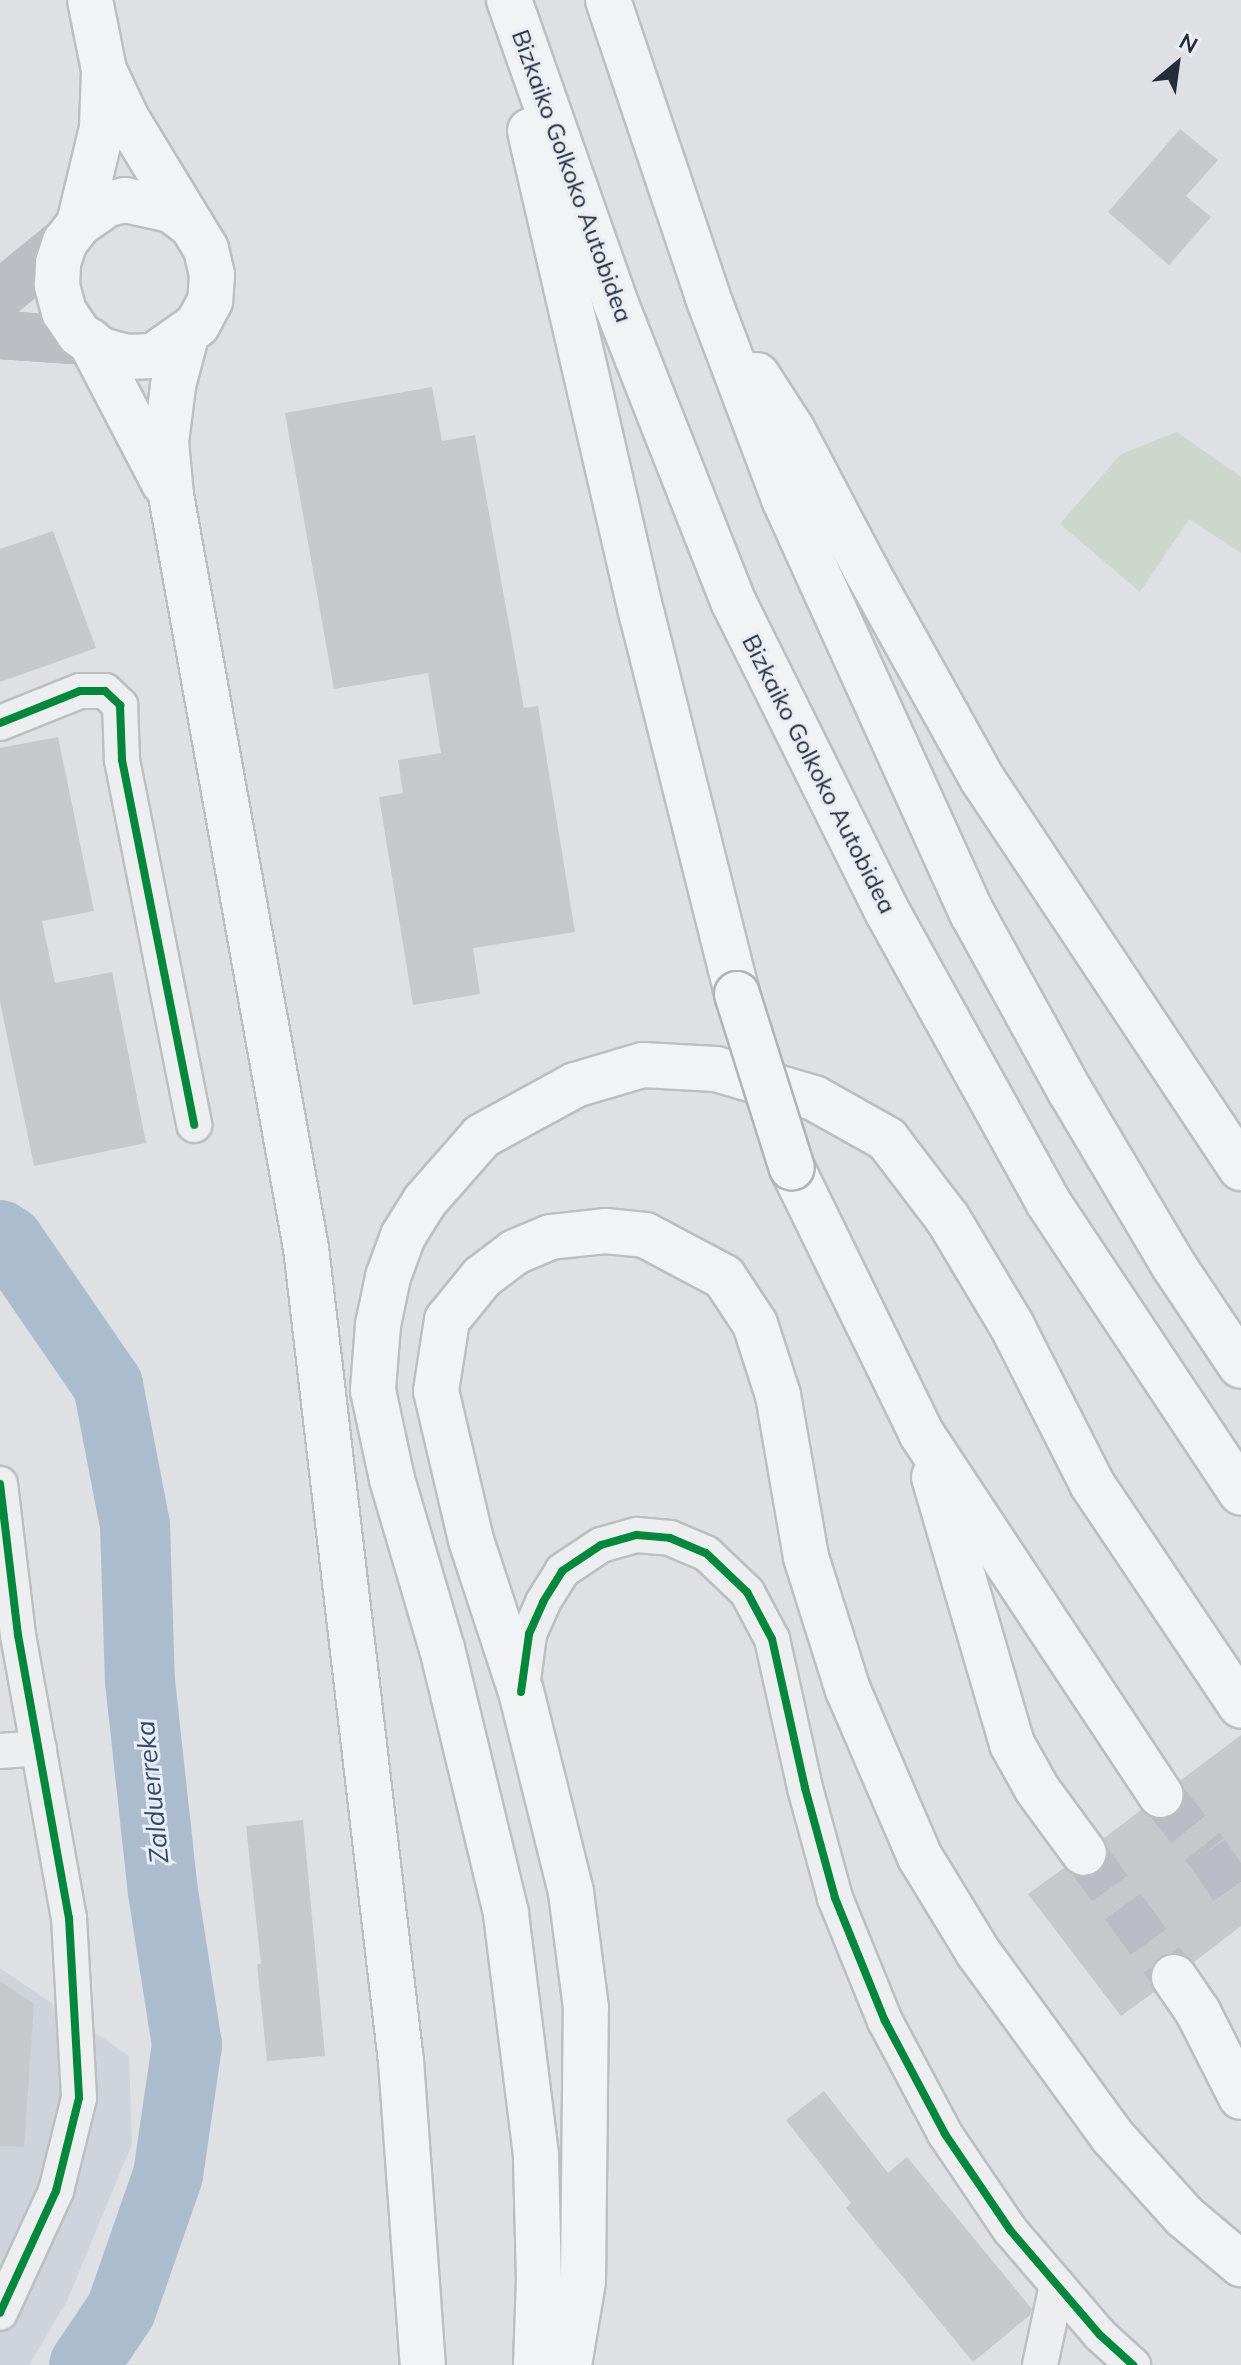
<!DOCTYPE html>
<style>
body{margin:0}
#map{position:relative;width:1241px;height:2365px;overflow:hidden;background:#dee0e3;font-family:Mulish,sans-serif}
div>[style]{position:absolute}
.built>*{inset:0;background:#cfd3da}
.green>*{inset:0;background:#ced7ce}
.river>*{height:70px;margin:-35px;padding:0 35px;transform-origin:35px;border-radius:35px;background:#acbccf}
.building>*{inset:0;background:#c6c8cb}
.highway-tunnel>*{height:44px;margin-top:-22px;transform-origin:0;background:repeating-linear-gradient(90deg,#b9bcc2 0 44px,transparent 0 66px)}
.roads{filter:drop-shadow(2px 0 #bcbec1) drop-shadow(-2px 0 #bcbec1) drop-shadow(0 2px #bcbec1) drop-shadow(0 -2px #bcbec1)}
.street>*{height:34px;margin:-17px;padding:0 17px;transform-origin:17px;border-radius:17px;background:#edeef0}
.secondary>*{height:44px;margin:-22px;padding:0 22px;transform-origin:22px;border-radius:22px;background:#bcbec3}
.highway>*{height:44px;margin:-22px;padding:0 22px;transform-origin:22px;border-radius:22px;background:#f2f3f4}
.bridges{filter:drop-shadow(2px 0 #b0b3b8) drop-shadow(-2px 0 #b0b3b8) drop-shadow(0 2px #b0b3b8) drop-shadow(0 -2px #b0b3b8)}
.highway-bridge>*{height:44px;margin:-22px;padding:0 22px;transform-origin:22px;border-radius:22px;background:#f2f3f4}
.cycleway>*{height:8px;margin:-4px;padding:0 4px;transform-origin:4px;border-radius:4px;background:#00873e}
span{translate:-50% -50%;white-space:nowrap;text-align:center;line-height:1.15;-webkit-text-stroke:6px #eaeef4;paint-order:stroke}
.street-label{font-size:24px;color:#252d3c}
.water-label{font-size:26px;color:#304a6f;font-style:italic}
.north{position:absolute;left:1137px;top:24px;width:80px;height:80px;-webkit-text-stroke:6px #eaeef4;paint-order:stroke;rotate:29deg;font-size:22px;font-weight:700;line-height:32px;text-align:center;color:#252d3c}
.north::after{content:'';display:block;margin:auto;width:28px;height:36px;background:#252d3c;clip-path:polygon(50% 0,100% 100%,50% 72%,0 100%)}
</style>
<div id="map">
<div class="built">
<div style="clip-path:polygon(0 1968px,129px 2056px,132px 2144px,67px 2301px,29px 2365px,0 2365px)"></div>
</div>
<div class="green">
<div style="clip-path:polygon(1177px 432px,1241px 477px,1241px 553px,1189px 519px,1140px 592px,1060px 524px,1121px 454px)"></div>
</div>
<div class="river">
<div style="left:0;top:1235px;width:11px;rotate:34deg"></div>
<div style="left:9px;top:1241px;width:175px;rotate:55.5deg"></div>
<div style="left:108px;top:1385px;width:143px;rotate:79.1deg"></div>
<div style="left:135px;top:1525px;width:156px;rotate:88.2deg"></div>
<div style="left:140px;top:1681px;width:212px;rotate:83.8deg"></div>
<div style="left:163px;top:1892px;width:155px;rotate:81.1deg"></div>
<div style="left:187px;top:2045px;width:131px;rotate:98.3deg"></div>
<div style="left:168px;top:2175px;width:143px;rotate:109.2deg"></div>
<div style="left:121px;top:2310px;width:66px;rotate:123.9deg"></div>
</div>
<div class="building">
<div style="clip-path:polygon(1180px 129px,1218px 160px,1186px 196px,1211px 217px,1169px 265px,1108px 212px)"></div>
<div style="clip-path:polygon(432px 387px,442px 441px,475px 435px,524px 708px,538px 706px,575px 932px,473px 948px,480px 994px,413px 1005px,379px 797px,403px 793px,398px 760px,441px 753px,428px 673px,334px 689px,285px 413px)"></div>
<div style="clip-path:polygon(53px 531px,96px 648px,0 682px,0 549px)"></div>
<div style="clip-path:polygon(58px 737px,94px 911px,42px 921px,55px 983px,112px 972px,146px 1143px,34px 1166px,0 1002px,0 748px)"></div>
<div style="clip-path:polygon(1241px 1735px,1241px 1926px,1194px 1962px,1184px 1954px,1173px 1952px,1159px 1957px,1151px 1967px,1149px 1978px,1154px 1992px,1121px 2016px,1028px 1894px,1064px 1868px,1073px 1875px,1086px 1878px,1099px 1873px,1106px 1864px,1109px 1851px,1104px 1838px,1141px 1810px,1151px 1818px,1162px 1820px,1175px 1815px,1184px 1805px,1186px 1794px,1181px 1780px)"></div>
<div style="clip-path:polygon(303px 1820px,325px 2056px,267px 2061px,257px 1964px,261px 1964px,246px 1826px)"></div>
<div style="clip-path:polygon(0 1981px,34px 2004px,24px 2147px,0 2146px)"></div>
<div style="clip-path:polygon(824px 2091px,888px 2173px,907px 2157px,1032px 2309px,1030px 2315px,973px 2362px,846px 2208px,851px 2203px,786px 2120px)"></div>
</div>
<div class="highway-tunnel">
<div style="left:1161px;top:1795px;width:73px;rotate:51.1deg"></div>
<div style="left:1207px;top:1852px;width:60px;rotate:55.8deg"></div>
<div style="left:1084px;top:1853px;width:153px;rotate:54deg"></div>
</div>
<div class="roads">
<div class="street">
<div style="left:0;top:723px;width:86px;rotate:-21.8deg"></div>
<div style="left:80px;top:691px;width:25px"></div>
<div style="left:105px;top:691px;width:21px;rotate:43deg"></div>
<div style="left:120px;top:705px;width:55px;rotate:87.9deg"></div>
<div style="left:122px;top:760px;width:372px;rotate:78.8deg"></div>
<div style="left:0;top:1484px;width:152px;rotate:83.2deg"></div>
<div style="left:18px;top:1635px;width:288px;rotate:79.8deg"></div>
<div style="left:69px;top:1918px;width:180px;rotate:86.8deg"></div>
<div style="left:79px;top:2098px;width:96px;rotate:103.9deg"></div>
<div style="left:56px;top:2191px;width:134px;rotate:114.7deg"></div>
<div style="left:522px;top:1688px;width:54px;rotate:-82.6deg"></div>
<div style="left:529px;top:1634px;width:35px;rotate:-66deg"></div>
<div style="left:543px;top:1602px;width:36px;rotate:-58deg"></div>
<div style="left:562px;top:1571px;width:47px;rotate:-33.7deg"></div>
<div style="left:601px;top:1545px;width:37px;rotate:-16deg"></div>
<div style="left:637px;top:1535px;width:33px;rotate:5deg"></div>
<div style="left:670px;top:1538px;width:39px;rotate:23deg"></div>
<div style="left:706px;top:1553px;width:57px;rotate:43.6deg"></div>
<div style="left:747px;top:1592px;width:53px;rotate:62deg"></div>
<div style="left:772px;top:1639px;width:153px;rotate:77.5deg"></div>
<div style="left:805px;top:1788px;width:114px;rotate:74.7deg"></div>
<div style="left:835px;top:1898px;width:133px;rotate:67.9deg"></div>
<div style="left:885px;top:2021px;width:128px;rotate:62deg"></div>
<div style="left:945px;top:2134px;width:116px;rotate:55.9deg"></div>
<div style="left:1010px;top:2230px;width:138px;rotate:49.4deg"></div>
<div style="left:1100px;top:2335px;width:45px;rotate:42.3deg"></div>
<div style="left:0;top:1751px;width:39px;rotate:-4deg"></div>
<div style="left:1040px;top:2365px;width:82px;rotate:-78deg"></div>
</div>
<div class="secondary">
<div style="left:0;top:295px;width:84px;rotate:-39.2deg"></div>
<div style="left:0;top:335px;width:90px;rotate:3.8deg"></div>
</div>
<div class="highway">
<div style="left:509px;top:0;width:322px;rotate:70.6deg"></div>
<div style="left:616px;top:304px;width:321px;rotate:68.5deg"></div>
<div style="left:734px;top:603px;width:346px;rotate:63.6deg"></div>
<div style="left:888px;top:913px;width:330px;rotate:61deg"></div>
<div style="left:1048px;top:1202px;width:349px;rotate:56.4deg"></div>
<div style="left:608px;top:0;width:311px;rotate:71.4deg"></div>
<div style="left:707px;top:295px;width:218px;rotate:69.3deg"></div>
<div style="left:784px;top:499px;width:455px;rotate:65.6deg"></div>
<div style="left:972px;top:913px;width:203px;rotate:61.2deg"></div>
<div style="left:1070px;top:1091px;width:204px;rotate:59.3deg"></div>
<div style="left:1174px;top:1266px;width:120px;rotate:56.2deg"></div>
<div style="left:104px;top:70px;width:54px;rotate:64.9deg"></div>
<div style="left:127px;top:119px;width:152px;rotate:58.7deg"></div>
<div style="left:206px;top:249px;width:27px;rotate:77deg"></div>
<div style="left:212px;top:275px;width:26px;rotate:94deg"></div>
<div style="left:210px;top:301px;width:27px;rotate:118deg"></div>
<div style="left:197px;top:325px;width:54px;rotate:144.8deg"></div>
<div style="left:153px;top:356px;width:26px;rotate:178deg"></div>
<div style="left:127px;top:357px;width:27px;rotate:-165deg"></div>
<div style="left:101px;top:350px;width:27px;rotate:-144deg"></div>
<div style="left:79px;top:334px;width:27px;rotate:-124deg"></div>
<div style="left:64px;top:312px;width:28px;rotate:-105deg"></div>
<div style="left:57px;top:285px;width:22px;rotate:-87deg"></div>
<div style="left:58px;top:263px;width:22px;rotate:-72deg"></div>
<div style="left:65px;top:242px;width:23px;rotate:-52deg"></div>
<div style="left:79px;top:224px;width:35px;rotate:-35deg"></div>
<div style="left:108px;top:204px;width:17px;rotate:-13deg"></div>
<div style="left:125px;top:200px;width:47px;rotate:12.3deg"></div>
<div style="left:171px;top:210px;width:26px;rotate:37deg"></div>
<div style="left:530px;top:131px;width:497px;rotate:77deg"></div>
<div style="left:642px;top:615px;width:391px;rotate:75.9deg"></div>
<div style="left:79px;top:224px;width:99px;rotate:-76.5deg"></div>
<div style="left:102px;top:128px;width:58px;rotate:-88deg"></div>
<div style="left:104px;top:70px;width:71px;rotate:-101.3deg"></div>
<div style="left:186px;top:336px;width:52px;rotate:104.6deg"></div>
<div style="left:173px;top:386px;width:56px;rotate:97.1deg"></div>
<div style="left:166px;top:442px;width:53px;rotate:84.6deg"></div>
<div style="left:171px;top:495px;width:765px;rotate:79.84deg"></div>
<div style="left:306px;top:1248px;width:819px;rotate:83.34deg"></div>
<div style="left:401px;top:2061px;width:305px;rotate:85.9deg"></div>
<div style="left:90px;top:341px;width:160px;rotate:62.5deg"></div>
<div style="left:757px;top:375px;width:64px;rotate:57.1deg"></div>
<div style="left:792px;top:429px;width:159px;rotate:62.3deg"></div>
<div style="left:866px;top:570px;width:240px;rotate:60.9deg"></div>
<div style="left:983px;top:780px;width:466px;rotate:56.4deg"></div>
<div style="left:792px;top:1168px;width:295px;rotate:64deg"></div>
<div style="left:921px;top:1433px;width:434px;rotate:56.5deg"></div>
<div style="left:934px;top:1477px;width:278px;rotate:73.7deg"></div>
<div style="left:1012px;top:1744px;width:51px;rotate:60.9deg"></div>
<div style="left:1037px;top:1789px;width:79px;rotate:53.7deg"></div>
<div style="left:1174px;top:1977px;width:42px;rotate:55.6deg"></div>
<div style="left:1198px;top:2012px;width:95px;rotate:63.2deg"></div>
<div style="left:536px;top:2365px;width:84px;rotate:-88deg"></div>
<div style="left:539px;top:2281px;width:126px;rotate:-91.4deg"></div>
<div style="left:536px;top:2155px;width:244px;rotate:-97.1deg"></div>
<div style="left:506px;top:1913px;width:272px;rotate:-103.6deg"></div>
<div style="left:442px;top:1649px;width:177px;rotate:-106.4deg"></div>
<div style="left:392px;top:1479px;width:91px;rotate:-102.1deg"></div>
<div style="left:373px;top:1390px;width:65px;rotate:-85.6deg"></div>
<div style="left:378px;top:1325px;width:49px;rotate:-78.2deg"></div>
<div style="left:388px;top:1277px;width:44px;rotate:-69.9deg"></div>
<div style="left:403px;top:1236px;width:40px;rotate:-58deg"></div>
<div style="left:424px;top:1202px;width:88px;rotate:-48.7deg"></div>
<div style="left:482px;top:1136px;width:106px;rotate:-28.7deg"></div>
<div style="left:575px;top:1085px;width:71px;rotate:-16.4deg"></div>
<div style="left:643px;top:1065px;width:73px;rotate:3.1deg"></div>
<div style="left:716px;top:1069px;width:102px;rotate:16.5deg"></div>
<div style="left:814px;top:1098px;width:84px;rotate:29.3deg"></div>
<div style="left:887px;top:1139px;width:101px;rotate:52.7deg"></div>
<div style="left:948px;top:1219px;width:125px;rotate:59.1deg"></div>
<div style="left:1012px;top:1326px;width:177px;rotate:63.1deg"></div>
<div style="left:1092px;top:1484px;width:267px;rotate:56.1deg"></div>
<div style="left:569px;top:2365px;width:85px;rotate:-80.5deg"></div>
<div style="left:583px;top:2281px;width:273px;rotate:-89.4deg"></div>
<div style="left:586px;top:2008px;width:117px;rotate:-97.4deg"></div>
<div style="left:571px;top:1892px;width:206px;rotate:-104deg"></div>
<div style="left:521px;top:1692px;width:160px;rotate:-108.2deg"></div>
<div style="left:471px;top:1540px;width:153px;rotate:-103.2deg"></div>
<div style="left:436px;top:1391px;width:72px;rotate:-81.2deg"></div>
<div style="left:447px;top:1320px;width:55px;rotate:-50.9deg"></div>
<div style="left:482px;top:1277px;width:41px;rotate:-37.1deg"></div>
<div style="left:515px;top:1252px;width:38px;rotate:-23deg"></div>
<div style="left:550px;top:1237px;width:55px;rotate:-6.2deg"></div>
<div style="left:605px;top:1231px;width:40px;rotate:5.7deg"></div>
<div style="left:645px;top:1235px;width:89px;rotate:28deg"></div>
<div style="left:724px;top:1277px;width:56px;rotate:56.6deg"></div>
<div style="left:755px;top:1324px;width:75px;rotate:72.1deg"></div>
<div style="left:778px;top:1395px;width:164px;rotate:80.2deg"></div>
<div style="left:806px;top:1557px;width:139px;rotate:72.5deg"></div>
<div style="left:848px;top:1690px;width:182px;rotate:66.7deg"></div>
<div style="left:920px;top:1857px;width:111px;rotate:58.6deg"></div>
<div style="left:978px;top:1952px;width:228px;rotate:53.9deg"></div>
<div style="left:1112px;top:2136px;width:108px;rotate:48deg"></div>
<div style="left:1184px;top:2216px;width:75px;rotate:40.1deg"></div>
</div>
</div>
<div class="bridges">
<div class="highway-bridge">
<div style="left:737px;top:994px;width:182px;rotate:72.5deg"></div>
</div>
</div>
<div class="cycleway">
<div style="left:0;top:723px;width:86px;rotate:-21.8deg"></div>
<div style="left:80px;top:691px;width:25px"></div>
<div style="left:105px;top:691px;width:21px;rotate:43deg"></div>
<div style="left:120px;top:705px;width:55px;rotate:87.9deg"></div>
<div style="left:122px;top:760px;width:372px;rotate:78.8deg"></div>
<div style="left:0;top:1484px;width:152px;rotate:83.2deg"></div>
<div style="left:18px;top:1635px;width:288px;rotate:79.8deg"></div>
<div style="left:69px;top:1918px;width:180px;rotate:86.8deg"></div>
<div style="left:79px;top:2098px;width:96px;rotate:103.9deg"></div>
<div style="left:56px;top:2191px;width:134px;rotate:114.7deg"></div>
<div style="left:521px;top:1692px;width:59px;rotate:-82.1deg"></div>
<div style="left:529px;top:1634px;width:35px;rotate:-66deg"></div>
<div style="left:543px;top:1602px;width:36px;rotate:-58deg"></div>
<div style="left:562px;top:1571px;width:47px;rotate:-33.7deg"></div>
<div style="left:601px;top:1545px;width:37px;rotate:-16deg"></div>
<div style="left:637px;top:1535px;width:33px;rotate:5deg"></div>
<div style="left:670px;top:1538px;width:39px;rotate:23deg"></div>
<div style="left:706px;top:1553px;width:57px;rotate:43.6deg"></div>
<div style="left:747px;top:1592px;width:53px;rotate:62deg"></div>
<div style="left:772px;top:1639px;width:153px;rotate:77.5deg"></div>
<div style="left:805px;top:1788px;width:114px;rotate:74.7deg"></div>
<div style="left:835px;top:1898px;width:133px;rotate:67.9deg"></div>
<div style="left:885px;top:2021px;width:128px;rotate:62deg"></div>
<div style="left:945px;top:2134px;width:116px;rotate:55.9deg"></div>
<div style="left:1010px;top:2230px;width:138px;rotate:49.4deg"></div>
<div style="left:1100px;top:2335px;width:45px;rotate:42.3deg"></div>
</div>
<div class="street-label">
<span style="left:572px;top:176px;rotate:70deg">Bizkaiko Golkoko Autobidea</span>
<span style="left:819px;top:774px;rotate:63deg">Bizkaiko Golkoko Autobidea</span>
</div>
<div class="water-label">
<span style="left:152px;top:1792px;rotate:-96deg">Zalduerreka</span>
</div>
<div class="north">N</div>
</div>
